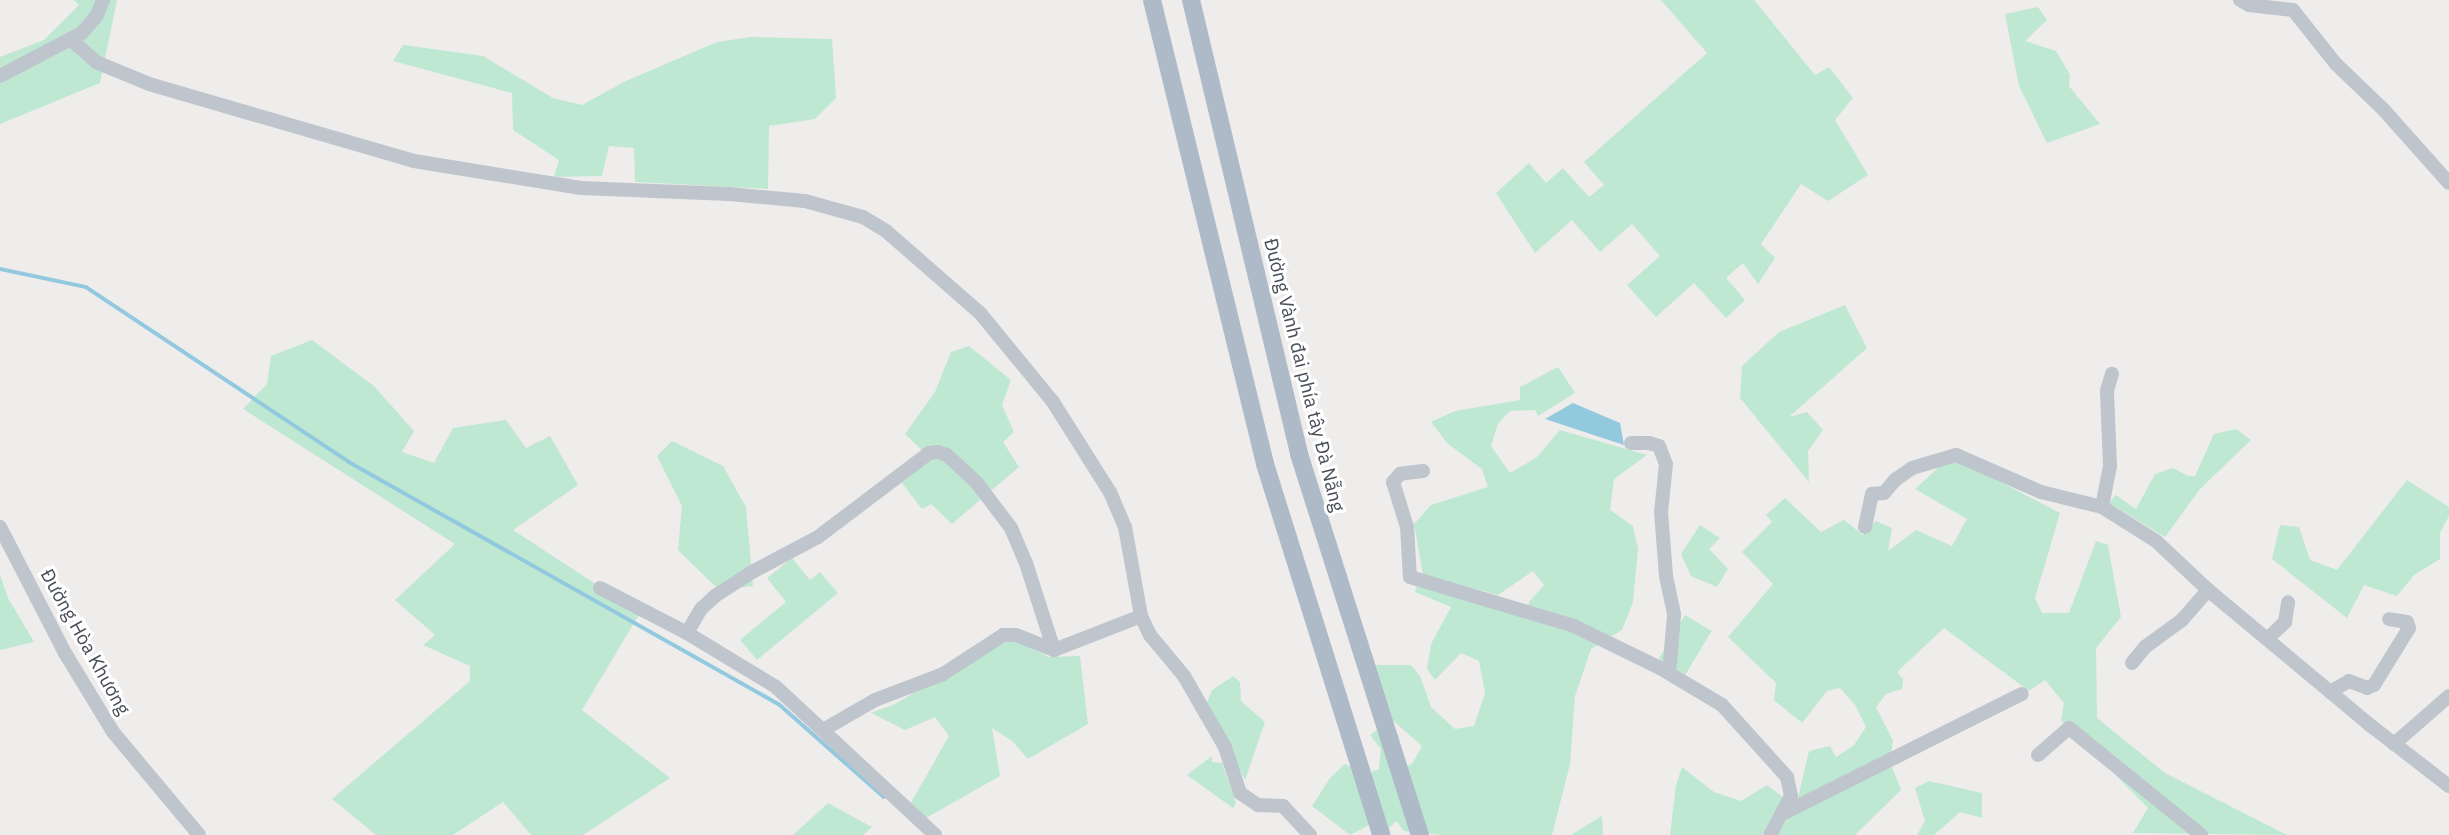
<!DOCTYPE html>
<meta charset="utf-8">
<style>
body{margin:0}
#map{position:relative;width:2449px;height:835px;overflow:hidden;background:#efecec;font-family:"IBM Plex Sans",sans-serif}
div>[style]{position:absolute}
.green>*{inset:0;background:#bfe8d2;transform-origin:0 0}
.water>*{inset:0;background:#92c9df}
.stream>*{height:3.5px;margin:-1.75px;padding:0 1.75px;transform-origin:1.75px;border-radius:1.75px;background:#92c9df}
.minor>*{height:14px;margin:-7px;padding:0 7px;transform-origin:7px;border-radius:7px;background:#bfc5cd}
.major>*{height:18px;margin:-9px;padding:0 9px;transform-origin:9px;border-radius:9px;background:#afbac8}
span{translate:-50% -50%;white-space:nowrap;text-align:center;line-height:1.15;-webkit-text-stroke:6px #fff;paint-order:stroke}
.street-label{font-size:19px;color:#474e57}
</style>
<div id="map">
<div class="green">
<div style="clip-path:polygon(74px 0,117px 0,100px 83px,0 124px,0 57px,44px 40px,79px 5px)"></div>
<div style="clip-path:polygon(1661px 0,1754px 0,1815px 75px,1829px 67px,1853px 98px,1835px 120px,1868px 175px,1828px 201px,1801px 184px,1761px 244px,1775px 258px,1758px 284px,1743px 263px,1726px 278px,1745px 300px,1726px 318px,1694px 283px,1656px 317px,1627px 285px,1660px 256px,1632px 224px,1600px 252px,1572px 220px,1535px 253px,1496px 193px,1529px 163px,1546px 183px,1563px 168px,1589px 197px,1604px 185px,1584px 162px,1707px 53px)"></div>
<div style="clip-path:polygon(2038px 7px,2047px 20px,2025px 41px,2056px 51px,2070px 75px,2069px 86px,2100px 124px,2047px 143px,2019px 86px,2005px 14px)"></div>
<div style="clip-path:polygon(751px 37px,832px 39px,836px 98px,815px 119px,769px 126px,768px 189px,635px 182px,634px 148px,609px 146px,602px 176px,554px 177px,559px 160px,513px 130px,512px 93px,393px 61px,403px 45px,483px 56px,553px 98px,582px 105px,626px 81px,717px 42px)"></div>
<div style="clip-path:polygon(1845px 305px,1867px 348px,1789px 417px,1807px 412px,1823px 430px,1808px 451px,1809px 482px,1740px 398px,1742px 366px,1779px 332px)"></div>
<div style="clip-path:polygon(312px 340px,374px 386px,414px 431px,402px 452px,434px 463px,453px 428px,506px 420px,526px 448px,550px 436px,578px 485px,513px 530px,640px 613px,582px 710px,670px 778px,583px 835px,531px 835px,503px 802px,453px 835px,376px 835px,332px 799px,470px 681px,470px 666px,423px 645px,435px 635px,395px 600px,455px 544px,243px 409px,267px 384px,271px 356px)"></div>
<div style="clip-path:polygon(969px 346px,1011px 380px,1002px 405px,1014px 432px,1003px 442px,1019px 467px,952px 524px,931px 504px,922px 509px,902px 483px,929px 457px,905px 434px,935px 392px,951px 352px)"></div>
<div style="clip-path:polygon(1558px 367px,1575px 393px,1538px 416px,1535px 410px,1510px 411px,1498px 424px,1491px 446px,1510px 473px,1536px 458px,1560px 430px,1647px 455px,1614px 479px,1610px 510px,1633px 526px,1638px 549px,1633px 602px,1622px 630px,1591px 649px,1575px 696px,1570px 764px,1552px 835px,1441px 835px,1404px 831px,1396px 821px,1382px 835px,1371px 824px,1350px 835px,1312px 806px,1330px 778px,1345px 764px,1366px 774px,1379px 769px,1381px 749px,1370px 735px,1384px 725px,1399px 736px,1388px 764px,1395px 772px,1412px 764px,1422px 746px,1366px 697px,1374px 665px,1411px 665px,1420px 676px,1431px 707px,1455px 729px,1474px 726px,1485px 693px,1479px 661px,1461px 653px,1435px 680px,1427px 669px,1431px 644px,1451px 607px,1415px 592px,1417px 585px,1525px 618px,1529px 602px,1544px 585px,1533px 571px,1498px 595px,1423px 575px,1414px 524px,1431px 505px,1488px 487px,1482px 469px,1448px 444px,1431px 422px,1455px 411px,1520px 400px,1520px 387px)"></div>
<div style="clip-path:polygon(2236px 429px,2251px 440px,2200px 489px,2165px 537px,2109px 503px,2116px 495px,2136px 509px,2155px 474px,2173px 468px,2188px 476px,2195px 476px,2214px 434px)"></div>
<div style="clip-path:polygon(672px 441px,723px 466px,746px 507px,753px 586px,719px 590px,678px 550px,682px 506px,657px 456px)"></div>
<div style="clip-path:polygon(1951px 456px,2060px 513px,2035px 598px,2042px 613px,2069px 613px,2096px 541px,2108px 545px,2121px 617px,2096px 648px,2097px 718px,2165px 773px,2287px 835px,2133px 833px,2148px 808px,2061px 720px,2064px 703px,2045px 680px,2029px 691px,1944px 628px,1897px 672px,1903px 679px,1902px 689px,1886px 694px,1876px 707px,1893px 741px,1890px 762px,1901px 790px,1855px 835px,1777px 835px,1796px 806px,1809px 751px,1830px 746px,1836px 757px,1854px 745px,1866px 727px,1855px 705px,1840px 688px,1827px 691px,1802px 723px,1774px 700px,1776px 683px,1728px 637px,1773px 584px,1742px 552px,1772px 522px,1766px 515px,1785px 498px,1821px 532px,1844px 520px,1863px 535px,1876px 521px,1892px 528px,1888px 551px,1916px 530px,1952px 546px,1967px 519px,1915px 489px)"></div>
<div style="clip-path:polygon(2407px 480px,2449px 507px,2449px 516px,2440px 533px,2440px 559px,2414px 575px,2397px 596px,2364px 585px,2347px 618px,2272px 559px,2280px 525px,2299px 527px,2310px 560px,2337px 570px)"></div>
<div style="clip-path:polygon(1700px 525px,1720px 538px,1709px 549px,1728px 569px,1717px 587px,1691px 576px,1681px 554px)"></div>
<div style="clip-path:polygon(792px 558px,810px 580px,820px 572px,838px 593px,757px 660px,740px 640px,786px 602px,767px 578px)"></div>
<div style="clip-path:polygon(0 575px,8px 598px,34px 642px,0 650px)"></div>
<div style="left:1685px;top:615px;width:31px;height:51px;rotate:31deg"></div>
<div style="clip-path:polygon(1008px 636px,1049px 657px,1080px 656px,1088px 724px,1028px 759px,1012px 741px,992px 728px,1000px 776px,926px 818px,908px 808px,949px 736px,935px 717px,905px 730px,871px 713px,895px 704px)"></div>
<div style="clip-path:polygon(1233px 676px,1240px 682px,1241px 701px,1265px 722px,1245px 780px,1206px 705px,1212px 690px)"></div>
<div style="clip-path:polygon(1212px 756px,1212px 762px,1222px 763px,1236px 803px,1233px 808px,1187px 775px)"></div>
<div style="clip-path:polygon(1682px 767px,1714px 792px,1741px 801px,1767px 785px,1783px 797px,1762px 835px,1670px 835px,1676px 785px)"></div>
<div style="clip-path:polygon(1929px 781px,1982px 793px,1982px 818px,1960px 812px,1934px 835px,1917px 835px,1925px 821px,1915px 788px)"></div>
<div style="clip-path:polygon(828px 803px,872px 827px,863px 835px,793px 835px)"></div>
<div style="clip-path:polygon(1602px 816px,1603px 835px,1572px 835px,1572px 834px)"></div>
</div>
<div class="water">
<div style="clip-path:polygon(1573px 403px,1620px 423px,1624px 445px,1545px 419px)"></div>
</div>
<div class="stream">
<div style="left:0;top:269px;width:88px;rotate:11.8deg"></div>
<div style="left:86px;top:287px;width:316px;rotate:33.6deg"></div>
<div style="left:349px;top:462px;width:493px;rotate:29.4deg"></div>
<div style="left:779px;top:704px;width:140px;rotate:41.5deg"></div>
</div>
<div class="minor">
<div style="left:2240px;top:0;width:10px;rotate:29deg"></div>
<div style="left:2249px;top:5px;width:44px;rotate:6.5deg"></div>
<div style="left:2293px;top:10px;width:69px;rotate:51.5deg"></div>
<div style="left:2336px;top:64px;width:65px;rotate:43.8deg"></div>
<div style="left:2383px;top:109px;width:99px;rotate:48.3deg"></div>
<div style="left:70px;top:39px;width:35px;rotate:41deg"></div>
<div style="left:96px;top:62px;width:57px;rotate:22.5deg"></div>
<div style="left:149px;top:84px;width:276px;rotate:16.2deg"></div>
<div style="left:414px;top:161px;width:169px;rotate:9.2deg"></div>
<div style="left:581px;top:188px;width:148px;rotate:2.3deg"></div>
<div style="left:729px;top:194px;width:76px;rotate:5.3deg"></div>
<div style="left:805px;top:201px;width:60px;rotate:15.4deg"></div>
<div style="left:863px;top:217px;width:27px;rotate:31deg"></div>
<div style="left:886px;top:231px;width:125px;rotate:41.1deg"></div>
<div style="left:980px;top:313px;width:115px;rotate:50.6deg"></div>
<div style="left:1053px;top:402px;width:107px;rotate:57.7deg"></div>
<div style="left:1110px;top:492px;width:38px;rotate:67deg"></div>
<div style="left:1125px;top:527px;width:90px;rotate:79.8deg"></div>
<div style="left:1141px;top:616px;width:21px;rotate:65deg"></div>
<div style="left:1150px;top:635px;width:53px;rotate:50.3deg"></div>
<div style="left:1184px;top:676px;width:82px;rotate:60deg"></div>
<div style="left:1225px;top:747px;width:48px;rotate:71.9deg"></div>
<div style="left:1240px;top:793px;width:22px;rotate:34deg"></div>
<div style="left:1258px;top:805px;width:25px;rotate:2deg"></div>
<div style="left:1283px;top:806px;width:40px;rotate:47deg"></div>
<div style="left:0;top:76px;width:93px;rotate:-27.7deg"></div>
<div style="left:82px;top:33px;width:23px;rotate:-50deg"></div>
<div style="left:97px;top:15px;width:16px;rotate:-68deg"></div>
<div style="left:1631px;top:443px;width:18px"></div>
<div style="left:1649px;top:443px;width:10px;rotate:17deg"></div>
<div style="left:1659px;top:446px;width:19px;rotate:69deg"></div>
<div style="left:1666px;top:464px;width:48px;rotate:95.9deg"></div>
<div style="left:1661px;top:512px;width:64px;rotate:85.5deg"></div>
<div style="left:1666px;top:576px;width:40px;rotate:78deg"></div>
<div style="left:1674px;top:615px;width:58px;rotate:94.9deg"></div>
<div style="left:1423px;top:471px;width:23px;rotate:173deg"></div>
<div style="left:1400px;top:474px;width:11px;rotate:131deg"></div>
<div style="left:1393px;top:482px;width:47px;rotate:72.7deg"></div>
<div style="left:1407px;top:527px;width:50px;rotate:86.6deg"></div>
<div style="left:1410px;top:577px;width:171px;rotate:16.6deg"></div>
<div style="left:1574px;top:626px;width:96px;rotate:26deg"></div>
<div style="left:1660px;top:668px;width:72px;rotate:30.8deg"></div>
<div style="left:1722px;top:705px;width:97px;rotate:47.9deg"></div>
<div style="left:1787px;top:777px;width:19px;rotate:78deg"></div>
<div style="left:1791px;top:796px;width:44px;rotate:118.3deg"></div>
<div style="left:2102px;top:507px;width:42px;rotate:-79deg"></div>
<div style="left:2110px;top:466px;width:75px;rotate:-92.3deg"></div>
<div style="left:2107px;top:391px;width:18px;rotate:-74deg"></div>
<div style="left:0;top:527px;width:142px;rotate:62.7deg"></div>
<div style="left:65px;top:653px;width:92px;rotate:58.7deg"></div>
<div style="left:113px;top:732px;width:134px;rotate:50.1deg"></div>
<div style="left:1865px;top:527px;width:34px;rotate:-78deg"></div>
<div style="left:1872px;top:494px;width:12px;rotate:-5deg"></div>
<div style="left:1884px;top:493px;width:17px;rotate:-50deg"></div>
<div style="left:1895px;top:480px;width:21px;rotate:-35deg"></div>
<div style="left:1912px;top:468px;width:46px;rotate:-16.5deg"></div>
<div style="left:1956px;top:455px;width:93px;rotate:23.5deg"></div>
<div style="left:2041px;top:492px;width:63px;rotate:13.8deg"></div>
<div style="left:2102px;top:507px;width:64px;rotate:32.2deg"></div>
<div style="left:2156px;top:541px;width:71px;rotate:43.3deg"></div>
<div style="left:2208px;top:590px;width:211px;rotate:39.8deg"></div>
<div style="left:2370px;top:725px;width:100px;rotate:37.7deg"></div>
<div style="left:600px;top:588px;width:98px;rotate:27.3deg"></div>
<div style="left:687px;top:633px;width:104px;rotate:31.2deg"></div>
<div style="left:776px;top:687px;width:217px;rotate:42.9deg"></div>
<div style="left:687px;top:633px;width:28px;rotate:-60deg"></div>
<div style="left:701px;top:609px;width:19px;rotate:-43deg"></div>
<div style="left:715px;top:596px;width:44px;rotate:-33deg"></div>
<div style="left:752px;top:572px;width:75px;rotate:-27.9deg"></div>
<div style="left:818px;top:537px;width:139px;rotate:-37.1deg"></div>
<div style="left:929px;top:453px;width:9px;rotate:-6deg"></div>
<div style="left:938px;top:452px;width:9px;rotate:18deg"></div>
<div style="left:947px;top:455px;width:41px;rotate:43deg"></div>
<div style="left:977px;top:483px;width:56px;rotate:52.9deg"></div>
<div style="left:1011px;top:528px;width:38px;rotate:67deg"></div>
<div style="left:1026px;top:563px;width:91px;rotate:72.2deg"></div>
<div style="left:2267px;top:639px;width:25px;rotate:-43deg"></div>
<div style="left:2285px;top:622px;width:20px;rotate:-81deg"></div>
<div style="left:2132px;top:663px;width:21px;rotate:-51deg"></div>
<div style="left:2145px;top:647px;width:46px;rotate:-36.1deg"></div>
<div style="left:2182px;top:620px;width:40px;rotate:-49deg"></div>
<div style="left:2330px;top:692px;width:22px;rotate:-30deg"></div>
<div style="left:2349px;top:681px;width:19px;rotate:21deg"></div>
<div style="left:2367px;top:688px;width:8px;rotate:-23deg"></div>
<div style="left:2374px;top:685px;width:67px;rotate:-58.4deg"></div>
<div style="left:2409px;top:628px;width:6px;rotate:-108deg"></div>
<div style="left:2407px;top:622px;width:18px;rotate:-171deg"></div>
<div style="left:823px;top:730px;width:60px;rotate:-30deg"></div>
<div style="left:875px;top:700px;width:73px;rotate:-20.9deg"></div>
<div style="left:943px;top:674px;width:72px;rotate:-33deg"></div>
<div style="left:1003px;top:635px;width:13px"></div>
<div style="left:1016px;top:635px;width:41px;rotate:21.5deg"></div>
<div style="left:1054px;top:650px;width:93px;rotate:-21.3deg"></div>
<div style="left:2394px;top:744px;width:73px;rotate:-41.1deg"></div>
<div style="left:2038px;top:755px;width:41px;rotate:-41.1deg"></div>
<div style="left:2069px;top:728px;width:170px;rotate:39deg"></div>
<div style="left:1782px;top:814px;width:268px;rotate:-26.6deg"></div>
</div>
<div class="major">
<div style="left:1152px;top:0;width:478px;rotate:76.3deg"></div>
<div style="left:1265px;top:464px;width:389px;rotate:72.6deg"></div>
<div style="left:1191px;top:0;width:467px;rotate:76.6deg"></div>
<div style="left:1299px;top:454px;width:400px;rotate:72.4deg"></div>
</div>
<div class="street-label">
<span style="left:1304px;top:375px;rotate:76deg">Đường Vành đai phía tây Đà Nẵng</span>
<span style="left:85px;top:642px;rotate:61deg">Đường Hòa Khương</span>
</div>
</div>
